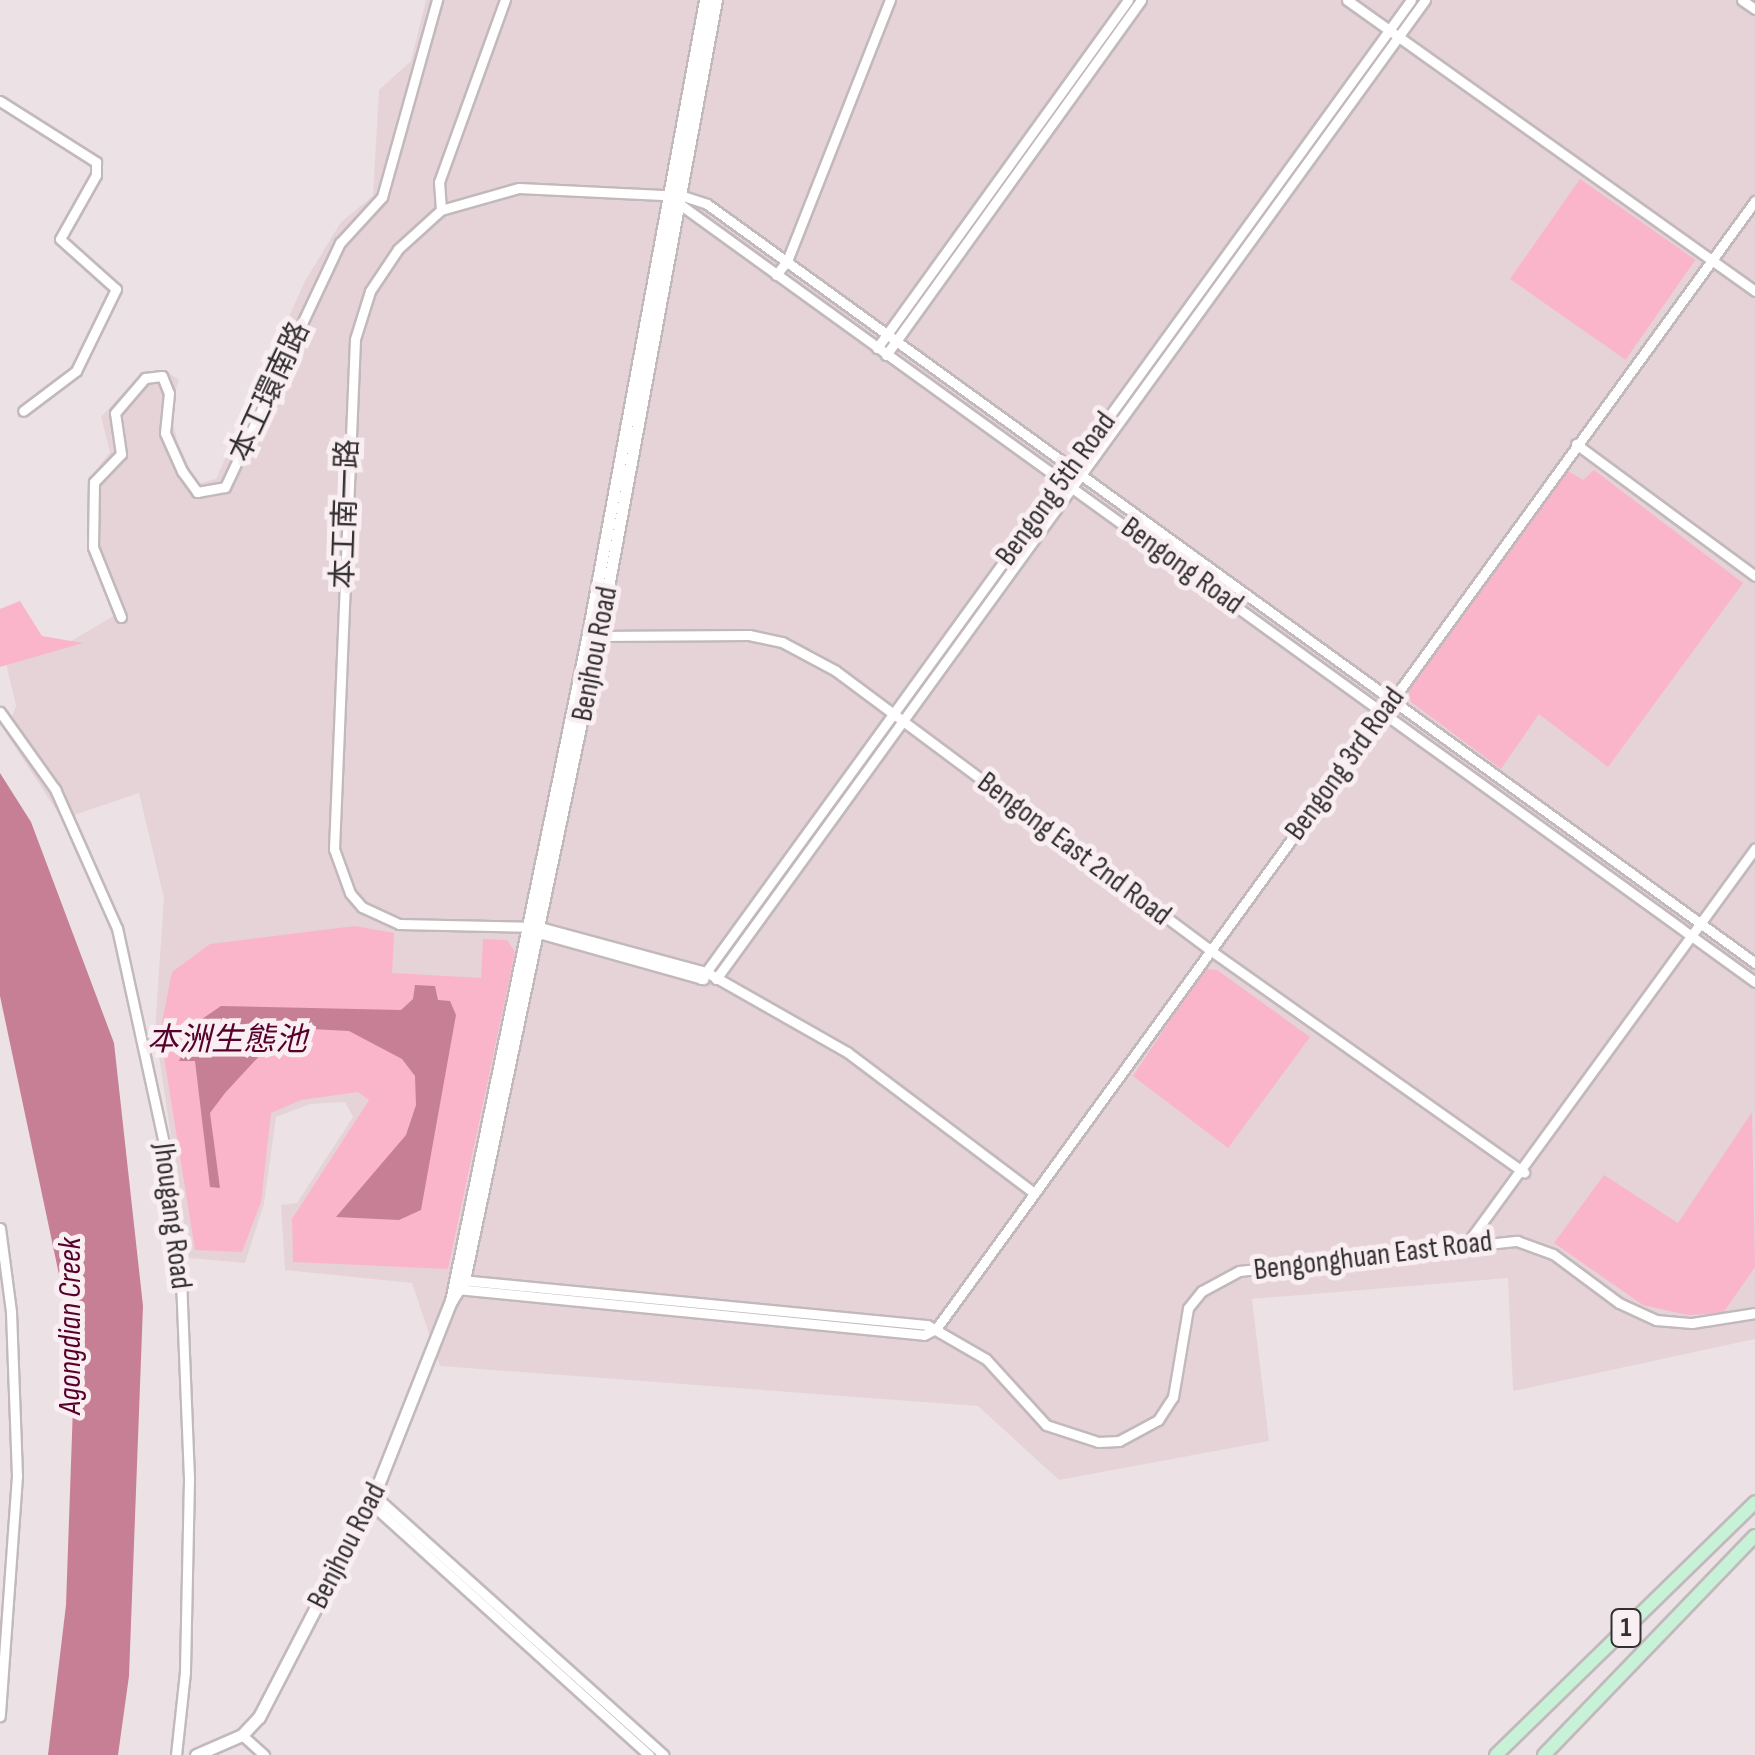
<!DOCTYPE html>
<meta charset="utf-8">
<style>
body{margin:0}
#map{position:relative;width:1755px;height:1755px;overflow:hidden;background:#ece2e5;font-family:"Sofia Sans Condensed","Noto Sans TC",sans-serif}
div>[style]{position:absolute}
.built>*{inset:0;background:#e5d3d8}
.green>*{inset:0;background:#fab5ca;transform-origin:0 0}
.water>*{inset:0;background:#c77f96}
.roads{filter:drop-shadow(2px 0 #c2b9bc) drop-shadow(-2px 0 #c2b9bc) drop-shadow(0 2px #c2b9bc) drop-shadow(0 -2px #c2b9bc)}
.minor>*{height:9px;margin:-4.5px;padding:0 4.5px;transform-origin:4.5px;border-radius:4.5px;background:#fff}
.secondary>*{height:11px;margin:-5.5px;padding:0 5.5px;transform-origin:5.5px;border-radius:5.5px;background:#fff}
.primary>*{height:12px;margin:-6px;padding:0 6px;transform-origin:6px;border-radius:6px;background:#c8f2d8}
span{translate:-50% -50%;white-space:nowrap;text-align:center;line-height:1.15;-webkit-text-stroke:10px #f9eff2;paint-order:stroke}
.shield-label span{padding:2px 8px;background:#f9eff2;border:2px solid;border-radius:8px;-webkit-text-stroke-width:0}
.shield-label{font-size:28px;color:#333031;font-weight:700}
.street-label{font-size:30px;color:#333031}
.water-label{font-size:32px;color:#58002c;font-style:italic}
</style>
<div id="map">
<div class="built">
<div style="clip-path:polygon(426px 0,1755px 0,1755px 1339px,1513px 1391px,1508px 1278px,1252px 1299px,1269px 1441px,1059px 1480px,978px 1406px,440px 1366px,412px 1283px,285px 1270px,281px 1205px,297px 1203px,353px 1117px,345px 1102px,310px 1104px,276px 1117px,264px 1204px,245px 1263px,189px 1258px,155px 1029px,164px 898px,139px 793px,62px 819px,6px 733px,16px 706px,6px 663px,68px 643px,115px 615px,88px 554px,87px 482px,110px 452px,101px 417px,144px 371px,166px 371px,179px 380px,170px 407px,177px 441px,197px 484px,216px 479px,305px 281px,341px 222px,373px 196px,379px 90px,411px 61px)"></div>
</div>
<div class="green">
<div style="left:1580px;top:179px;width:141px;height:122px;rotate:35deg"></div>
<div style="clip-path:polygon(1594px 470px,1743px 583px,1608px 767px,1539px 714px,1501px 769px,1411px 702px,1408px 688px,1568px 471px,1583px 480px)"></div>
<div style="clip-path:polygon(20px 601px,42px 636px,83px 643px,0 667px,0 609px)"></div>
<div style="clip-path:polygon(355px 926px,394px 933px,392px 973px,481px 978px,483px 939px,507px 940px,515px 952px,448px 1269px,293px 1262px,292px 1219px,369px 1100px,358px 1092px,301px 1100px,271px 1113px,261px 1202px,242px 1252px,195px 1250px,160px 1032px,172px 972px,210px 944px)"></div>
<div style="clip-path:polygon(1204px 969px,1217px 970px,1310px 1037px,1228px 1148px,1133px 1076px)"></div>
<div style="clip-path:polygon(1752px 1112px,1755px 1267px,1723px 1313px,1688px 1315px,1643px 1305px,1554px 1243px,1604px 1175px,1678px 1223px)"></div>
</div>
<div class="water">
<div style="clip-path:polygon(0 773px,31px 822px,114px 1043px,143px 1306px,129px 1676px,118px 1755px,48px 1755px,66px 1605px,75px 1350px,0 996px)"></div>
<div style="clip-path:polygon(415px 985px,435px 986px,438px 1000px,450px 1001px,456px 1015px,421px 1210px,399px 1220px,336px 1217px,406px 1135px,416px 1105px,415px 1076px,402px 1059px,349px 1031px,311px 1029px,262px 1053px,225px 1093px,210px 1113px,220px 1188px,210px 1187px,195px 1061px,179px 1061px,199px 1021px,221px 1006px,401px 1010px,413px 999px)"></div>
</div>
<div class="roads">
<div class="minor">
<div style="left:1347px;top:0;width:501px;rotate:35.5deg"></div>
<div style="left:1742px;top:0;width:16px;rotate:35deg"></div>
<div style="left:0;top:101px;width:114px;rotate:32.4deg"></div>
<div style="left:96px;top:162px;width:13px;rotate:90deg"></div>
<div style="left:96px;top:175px;width:73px;rotate:119.4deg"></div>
<div style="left:60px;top:239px;width:75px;rotate:41.8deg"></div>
<div style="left:116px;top:289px;width:91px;rotate:116deg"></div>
<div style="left:76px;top:371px;width:66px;rotate:143deg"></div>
<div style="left:674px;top:200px;width:1334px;rotate:35.88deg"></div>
<div style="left:441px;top:210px;width:28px;rotate:-94deg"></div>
<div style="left:439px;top:182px;width:194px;rotate:-70.1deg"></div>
<div style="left:776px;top:275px;width:18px;rotate:-52deg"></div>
<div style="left:787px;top:261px;width:281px;rotate:-68.5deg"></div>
<div style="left:877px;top:348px;width:429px;rotate:-54.2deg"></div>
<div style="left:886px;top:355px;width:437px;rotate:-54.3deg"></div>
<div style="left:1576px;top:444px;width:222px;rotate:36.4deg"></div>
<div style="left:121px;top:617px;width:75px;rotate:-111.8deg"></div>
<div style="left:93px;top:547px;width:65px;rotate:-89.1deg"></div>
<div style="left:94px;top:482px;width:39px;rotate:-46deg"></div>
<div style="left:121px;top:454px;width:41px;rotate:-98.3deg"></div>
<div style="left:115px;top:413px;width:46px;rotate:-49.4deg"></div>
<div style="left:145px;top:378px;width:17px;rotate:-7deg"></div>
<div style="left:162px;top:376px;width:18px;rotate:68deg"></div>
<div style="left:169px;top:393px;width:40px;rotate:95.7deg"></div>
<div style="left:165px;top:433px;width:42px;rotate:65.9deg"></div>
<div style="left:182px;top:471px;width:26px;rotate:54deg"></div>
<div style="left:197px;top:492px;width:28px;rotate:-10deg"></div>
<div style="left:225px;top:487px;width:270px;rotate:-64.8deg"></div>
<div style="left:340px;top:243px;width:62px;rotate:-47.6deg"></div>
<div style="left:382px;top:197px;width:205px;rotate:-74.4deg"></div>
<div style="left:596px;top:636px;width:153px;rotate:-0.4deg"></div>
<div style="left:749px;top:635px;width:34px;rotate:12deg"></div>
<div style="left:782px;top:642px;width:61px;rotate:28.2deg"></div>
<div style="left:836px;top:671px;width:467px;rotate:36.7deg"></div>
<div style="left:1210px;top:950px;width:385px;rotate:35.3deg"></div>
<div style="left:0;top:712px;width:95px;rotate:54.5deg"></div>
<div style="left:55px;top:789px;width:152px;rotate:66deg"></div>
<div style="left:117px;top:928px;width:221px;rotate:77.7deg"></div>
<div style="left:164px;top:1144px;width:111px;rotate:81.7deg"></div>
<div style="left:180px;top:1254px;width:225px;rotate:87.7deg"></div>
<div style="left:189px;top:1479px;width:193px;rotate:91.2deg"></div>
<div style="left:185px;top:1672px;width:83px;rotate:96.2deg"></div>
<div style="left:531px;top:931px;width:179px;rotate:15.6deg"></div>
<div style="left:701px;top:979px;width:1209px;rotate:-54.05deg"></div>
<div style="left:716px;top:979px;width:1209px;rotate:-54.09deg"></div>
<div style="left:1034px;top:1193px;width:234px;rotate:-143deg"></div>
<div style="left:847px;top:1052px;width:162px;rotate:-150.4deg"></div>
<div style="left:706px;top:972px;width:173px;rotate:-164.9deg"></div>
<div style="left:539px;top:927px;width:140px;rotate:-178.8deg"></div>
<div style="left:399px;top:924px;width:41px;rotate:-155.3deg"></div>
<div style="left:362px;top:907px;width:18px;rotate:-131deg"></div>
<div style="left:350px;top:893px;width:47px;rotate:-110deg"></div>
<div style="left:334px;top:849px;width:510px;rotate:-87.64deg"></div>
<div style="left:355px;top:339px;width:50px;rotate:-72.6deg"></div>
<div style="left:370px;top:291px;width:50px;rotate:-56.3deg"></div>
<div style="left:398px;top:249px;width:58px;rotate:-42.2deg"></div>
<div style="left:441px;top:210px;width:81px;rotate:-15.8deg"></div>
<div style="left:519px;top:188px;width:164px;rotate:2.8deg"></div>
<div style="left:683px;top:196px;width:25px;rotate:18deg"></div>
<div style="left:707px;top:204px;width:1294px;rotate:35.91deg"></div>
<div style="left:0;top:1228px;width:85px;rotate:82.5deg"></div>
<div style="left:11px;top:1312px;width:164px;rotate:87.9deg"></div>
<div style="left:17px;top:1476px;width:241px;rotate:94.1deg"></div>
<div style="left:1468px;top:1242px;width:487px;rotate:-53.9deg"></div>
<div style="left:460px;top:1280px;width:469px;rotate:5.5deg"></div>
<div style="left:927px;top:1325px;width:68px;rotate:30deg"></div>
<div style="left:986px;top:1359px;width:89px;rotate:47.7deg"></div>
<div style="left:1046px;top:1425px;width:55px;rotate:18.1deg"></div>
<div style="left:1098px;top:1442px;width:21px;rotate:-3deg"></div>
<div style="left:1119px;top:1441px;width:44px;rotate:-28.3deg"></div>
<div style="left:1158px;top:1420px;width:27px;rotate:-57deg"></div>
<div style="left:1173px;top:1397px;width:90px;rotate:-80.4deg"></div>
<div style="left:1188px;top:1308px;width:22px;rotate:-51deg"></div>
<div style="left:1202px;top:1291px;width:42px;rotate:-28.4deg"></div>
<div style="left:1239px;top:1271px;width:280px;rotate:-6.2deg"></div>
<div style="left:1517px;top:1241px;width:38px;rotate:20deg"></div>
<div style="left:1553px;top:1254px;width:82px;rotate:36.6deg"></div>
<div style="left:1619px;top:1303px;width:41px;rotate:24.7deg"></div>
<div style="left:1656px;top:1320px;width:36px;rotate:5deg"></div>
<div style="left:1692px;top:1323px;width:64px;rotate:-9deg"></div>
<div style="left:457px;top:1289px;width:469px;rotate:5.6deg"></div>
<div style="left:924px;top:1335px;width:13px;rotate:-27deg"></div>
<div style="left:936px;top:1329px;width:1394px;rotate:-54.02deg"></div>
<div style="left:374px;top:1495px;width:389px;rotate:41.9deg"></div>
<div style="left:370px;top:1503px;width:376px;rotate:42.1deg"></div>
<div style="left:242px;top:1735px;width:30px;rotate:42deg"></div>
</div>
<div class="secondary">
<div style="left:451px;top:1301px;width:25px;rotate:-58deg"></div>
<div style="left:464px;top:1280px;width:658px;rotate:-78.16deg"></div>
<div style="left:599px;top:636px;width:647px;rotate:-79.58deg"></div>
<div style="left:196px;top:1755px;width:50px;rotate:-23.5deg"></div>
<div style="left:242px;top:1735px;width:25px;rotate:-47deg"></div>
<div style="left:259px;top:1717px;width:250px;rotate:-62.6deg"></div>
<div style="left:374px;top:1495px;width:209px;rotate:-68.4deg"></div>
<div style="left:451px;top:1301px;width:681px;rotate:-78.39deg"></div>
<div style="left:588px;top:634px;width:645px;rotate:-79.54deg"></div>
</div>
<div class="primary">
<div style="left:1496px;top:1755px;width:362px;rotate:-44.3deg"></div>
<div style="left:1544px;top:1755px;width:304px;rotate:-46.1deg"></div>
</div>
</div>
<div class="shield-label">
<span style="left:1626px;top:1628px">1</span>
</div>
<div class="street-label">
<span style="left:270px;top:392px;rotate:-65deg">本工環南路</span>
<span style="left:1056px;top:489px;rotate:-54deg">Bengong 5th Road</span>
<span style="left:346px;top:514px;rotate:-88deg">本工南一路</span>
<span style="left:1182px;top:566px;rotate:36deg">Bengong Road</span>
<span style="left:595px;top:654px;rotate:-79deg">Benjhou Road</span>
<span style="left:1345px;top:764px;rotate:-54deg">Bengong 3rd Road</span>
<span style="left:1074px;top:849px;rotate:37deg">Bengong East 2nd Road</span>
<span style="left:172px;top:1216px;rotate:83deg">Jhougang Road</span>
<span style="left:1373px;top:1256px;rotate:-7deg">Bengonghuan East Road</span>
<span style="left:347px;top:1546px;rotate:-63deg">Benjhou Road</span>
</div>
<div class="water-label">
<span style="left:227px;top:1041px">本洲生態池</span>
<span style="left:71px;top:1326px;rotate:-90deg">Agongdian Creek</span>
</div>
</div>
